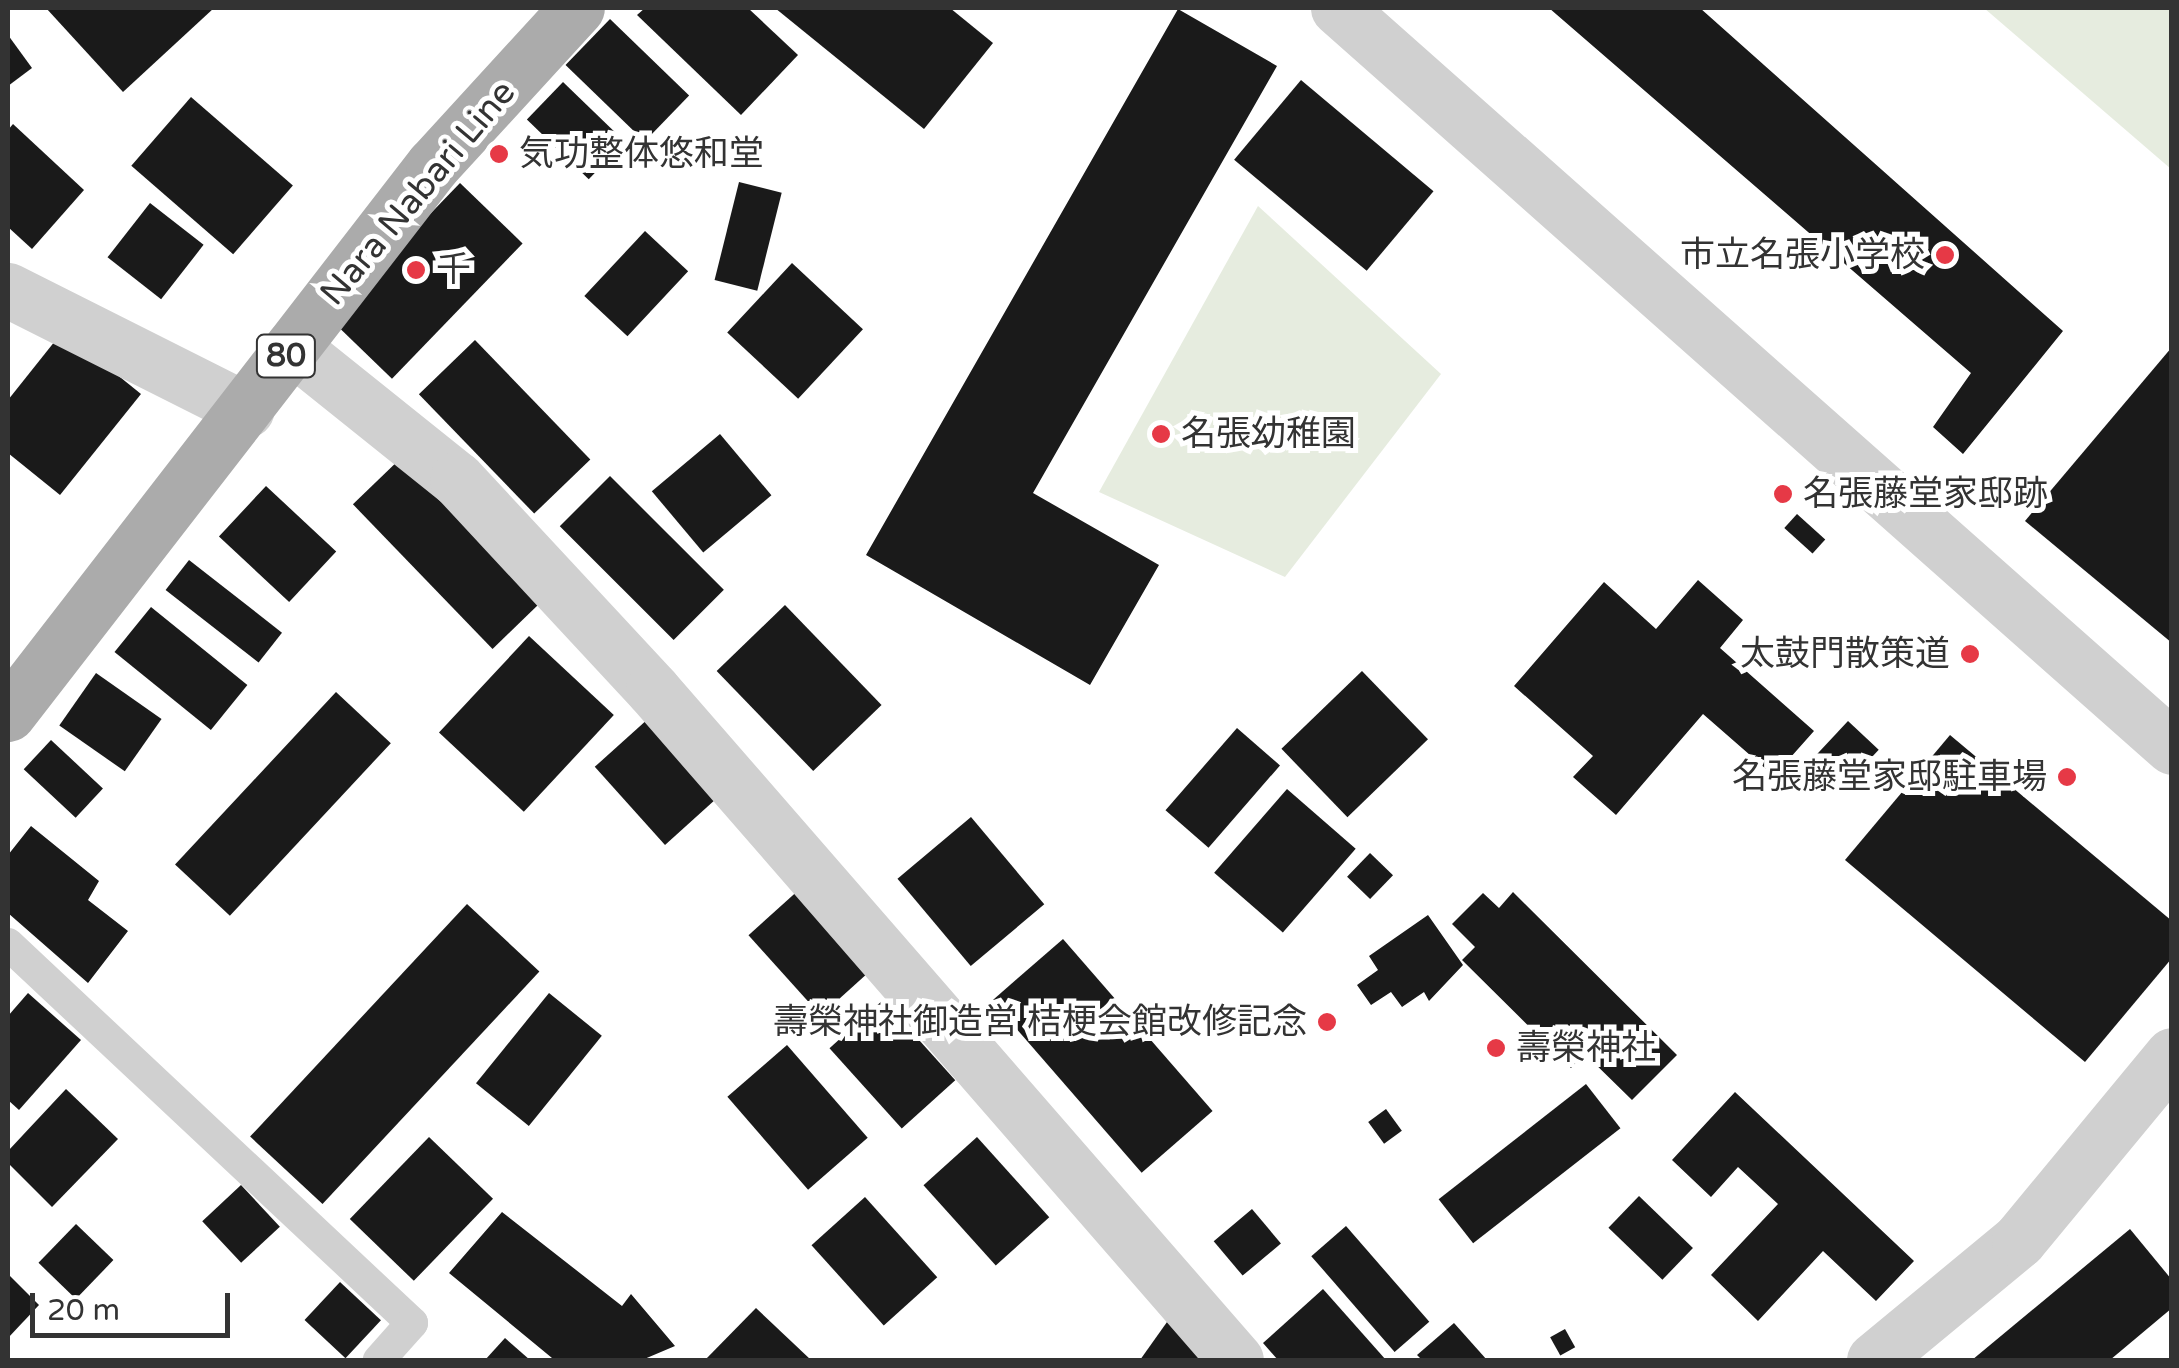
<!DOCTYPE html>
<meta charset="utf-8">
<style>
body{margin:0}
#map{position:relative;width:2179px;height:1368px;overflow:hidden;background:#fff;font-family:"Varela Round","Noto Sans JP",sans-serif}
div>[style]{position:absolute}
.green>*{inset:0;background:#e6ecdf}
.building>*{inset:0;background:#1a1a1a;transform-origin:0 0}
.service>*{height:32px;margin:-16px;padding:0 16px;transform-origin:16px;border-radius:16px;background:#d0d0d0}
.minor>*{height:55px;margin:-27.5px;padding:0 27.5px;transform-origin:27.5px;border-radius:27.5px;background:#d0d0d0}
.tertiary>*{height:55px;margin:-27.5px;padding:0 27.5px;transform-origin:27.5px;border-radius:27.5px;background:#d0d0d0}
.primary>*{height:55px;margin:-27.5px;padding:0 27.5px;transform-origin:27.5px;border-radius:27.5px;background:#ababab}
.dots>*{width:28px;height:28px;translate:-50% -50%;box-sizing:border-box;border:5px solid #fff;border-radius:50%}
span{translate:-50% -50%;white-space:nowrap;text-align:center;line-height:1.15;-webkit-text-stroke:10px #fff;paint-order:stroke}
.shield-label span{padding:2px 8px;background:#fff;border:2px solid;border-radius:8px;-webkit-text-stroke-width:0}
.shield-label{font-size:32px;color:#333;font-weight:700}
.poi-label{font-size:35px;color:#333}
.left{translate:0 -50%;text-align:left}
.right{translate:-100% -50%;text-align:right}
.street-label{font-size:35px;color:#333}
.frame{position:absolute;inset:0;border:10px solid #333;pointer-events:none}
.scale{position:absolute;left:30px;top:1293px;width:200px;height:45px;box-sizing:border-box;border:5px solid #333;border-top:0;padding-left:12px;font-size:30px;line-height:35px;white-space:nowrap;color:#333;-webkit-text-stroke:8px #fff;paint-order:stroke}
</style>
<div id="map">
<div class="green">
<div style="clip-path:polygon(1984px 8px,2171px 8px,2171px 169px)"></div>
<div style="clip-path:polygon(1258px 206px,1441px 374px,1285px 577px,1099px 492px)"></div>
</div>
<div class="building">
<div style="clip-path:polygon(46px 8px,214px 8px,123px 92px)"></div>
<div style="clip-path:polygon(645px 8px,748px 8px,798px 55px,741px 115px,637px 15px)"></div>
<div style="clip-path:polygon(775px 8px,950px 8px,993px 43px,924px 129px)"></div>
<div style="clip-path:polygon(1549px 8px,1700px 8px,2063px 331px,1963px 454px,1933px 427px,1971px 373px)"></div>
<div style="clip-path:polygon(1178px 9px,1277px 66px,1033px 493px,1159px 565px,1090px 685px,866px 555px)"></div>
<div style="left:610px;top:19px;width:110px;height:64px;rotate:44deg"></div>
<div style="clip-path:polygon(8px 35px,32px 68px,8px 86px)"></div>
<div style="left:1301px;top:80px;width:173px;height:104px;rotate:40deg"></div>
<div style="left:563px;top:82px;width:86px;height:52px;rotate:44deg"></div>
<div style="left:191px;top:97px;width:135px;height:91px;rotate:41deg"></div>
<div style="clip-path:polygon(13px 124px,84px 190px,32px 249px,8px 227px,8px 130px)"></div>
<div style="left:739px;top:182px;width:44px;height:101px;rotate:14deg"></div>
<div style="left:460px;top:183px;width:87px;height:188px;rotate:44deg"></div>
<div style="left:150px;top:203px;width:68px;height:69px;rotate:38deg"></div>
<div style="left:645px;top:231px;width:59px;height:89px;rotate:43deg"></div>
<div style="left:792px;top:263px;width:97px;height:95px;rotate:43deg"></div>
<div style="clip-path:polygon(63px 331px,141px 394px,60px 495px,8px 453px,8px 400px)"></div>
<div style="left:475px;top:340px;width:166px;height:78px;rotate:46deg"></div>
<div style="clip-path:polygon(2172px 347px,2172px 643px,2025px 521px)"></div>
<div style="left:720px;top:434px;width:80px;height:89px;rotate:50deg"></div>
<div style="left:404px;top:455px;width:201px;height:71px;rotate:46deg"></div>
<div style="left:610px;top:476px;width:161px;height:71px;rotate:45deg"></div>
<div style="left:266px;top:486px;width:96px;height:69px;rotate:43deg"></div>
<div style="left:1797px;top:514px;width:38px;height:19px;rotate:42deg"></div>
<div style="left:189px;top:560px;width:118px;height:38px;rotate:38deg"></div>
<div style="clip-path:polygon(1698px 580px,1743px 620px,1720px 648px,1814px 731px,1774px 776px,1703px 714px,1616px 815px,1573px 777px,1593px 756px,1514px 686px,1604px 582px,1656px 629px)"></div>
<div style="left:785px;top:605px;width:139px;height:95px;rotate:46deg"></div>
<div style="left:151px;top:607px;width:124px;height:58px;rotate:39deg"></div>
<div style="left:529px;top:636px;width:116px;height:132px;rotate:43deg"></div>
<div style="left:1362px;top:671px;width:95px;height:112px;rotate:46deg"></div>
<div style="left:96px;top:673px;width:80px;height:64px;rotate:35deg"></div>
<div style="left:336px;top:692px;width:75px;height:236px;rotate:43deg"></div>
<div style="left:649px;top:718px;width:105px;height:73px;rotate:48deg"></div>
<div style="left:1848px;top:721px;width:42px;height:50px;rotate:43deg"></div>
<div style="left:1237px;top:728px;width:57px;height:109px;rotate:41deg"></div>
<div style="clip-path:polygon(1950px 735px,2172px 921px,2172px 958px,2085px 1062px,1845px 860px)"></div>
<div style="left:51px;top:740px;width:71px;height:40px;rotate:43deg"></div>
<div style="left:1287px;top:789px;width:91px;height:111px;rotate:41deg"></div>
<div style="left:971px;top:817px;width:114px;height:96px;rotate:50deg"></div>
<div style="clip-path:polygon(31px 826px,99px 881px,88px 900px,128px 931px,88px 983px,8px 913px,8px 855px)"></div>
<div style="left:1370px;top:853px;width:32px;height:33px;rotate:44deg"></div>
<div style="left:802px;top:887px;width:108px;height:72px;rotate:48deg"></div>
<div style="clip-path:polygon(1513px 892px,1677px 1055px,1632px 1100px,1584px 1053px,1571px 1068px,1462px 960px,1475px 947px,1452px 924px,1483px 893px,1499px 908px)"></div>
<div style="left:467px;top:904px;width:99px;height:318px;rotate:43deg"></div>
<div style="clip-path:polygon(1428px 915px,1463px 965px,1429px 1001px,1424px 992px,1402px 1007px,1391px 992px,1371px 1005px,1357px 985px,1378px 970px,1369px 956px)"></div>
<div style="left:1063px;top:939px;width:228px;height:94px;rotate:49deg"></div>
<div style="clip-path:polygon(28px 993px,81px 1040px,19px 1110px,8px 1100px,8px 1016px)"></div>
<div style="left:549px;top:993px;width:68px;height:116px;rotate:39deg"></div>
<div style="left:883px;top:1000px;width:108px;height:72px;rotate:48deg"></div>
<div style="left:787px;top:1045px;width:123px;height:79px;rotate:49deg"></div>
<div style="left:1586px;top:1084px;width:56px;height:187px;rotate:52deg"></div>
<div style="clip-path:polygon(66px 1089px,118px 1139px,52px 1207px,8px 1163px,8px 1151px)"></div>
<div style="clip-path:polygon(1735px 1092px,1914px 1261px,1876px 1301px,1823px 1251px,1758px 1321px,1711px 1275px,1778px 1204px,1738px 1167px,1711px 1197px,1672px 1160px)"></div>
<div style="left:1386px;top:1109px;width:27px;height:22px;rotate:54deg"></div>
<div style="left:429px;top:1137px;width:89px;height:114px;rotate:44deg"></div>
<div style="left:977px;top:1137px;width:108px;height:72px;rotate:48deg"></div>
<div style="left:241px;top:1185px;width:57px;height:53px;rotate:47deg"></div>
<div style="left:1639px;top:1196px;width:75px;height:44px;rotate:44deg"></div>
<div style="left:865px;top:1197px;width:108px;height:72px;rotate:48deg"></div>
<div style="left:1252px;top:1209px;width:45px;height:50px;rotate:50deg"></div>
<div style="clip-path:polygon(502px 1212px,622px 1306px,631px 1294px,675px 1346px,642px 1360px,552px 1358px,449px 1273px)"></div>
<div style="left:76px;top:1224px;width:52px;height:54px;rotate:44deg"></div>
<div style="left:1346px;top:1226px;width:127px;height:46px;rotate:49deg"></div>
<div style="clip-path:polygon(2130px 1229px,2172px 1280px,2172px 1308px,2110px 1360px,1972px 1360px)"></div>
<div style="clip-path:polygon(8px 1274px,39px 1305px,8px 1338px)"></div>
<div style="left:340px;top:1282px;width:56px;height:52px;rotate:43deg"></div>
<div style="clip-path:polygon(1323px 1289px,1386px 1360px,1278px 1360px,1263px 1343px)"></div>
<div style="clip-path:polygon(756px 1308px,811px 1360px,705px 1360px)"></div>
<div style="clip-path:polygon(1172px 1315px,1207px 1360px,1140px 1360px)"></div>
<div style="clip-path:polygon(1454px 1323px,1487px 1360px,1422px 1360px,1417px 1355px)"></div>
<div style="left:1565px;top:1329px;width:21px;height:17px;rotate:61deg"></div>
<div style="clip-path:polygon(505px 1338px,530px 1360px,485px 1360px)"></div>
</div>
<div class="service">
<div style="left:8px;top:944px;width:554px;rotate:43.17deg"></div>
<div style="left:412px;top:1323px;width:50px;rotate:131.7deg"></div>
</div>
<div class="minor">
<div style="left:8px;top:290px;width:267px;rotate:26.7deg"></div>
<div style="left:292px;top:347px;width:211px;rotate:38.7deg"></div>
<div style="left:457px;top:479px;width:288px;rotate:47.1deg"></div>
<div style="left:653px;top:690px;width:888px;rotate:48.97deg"></div>
<div style="left:1874px;top:1360px;width:188px;rotate:-39.6deg"></div>
<div style="left:2019px;top:1240px;width:240px;rotate:-50.4deg"></div>
</div>
<div class="tertiary">
<div style="left:1338px;top:8px;width:1114px;rotate:41.54deg"></div>
</div>
<div class="primary">
<div style="left:8px;top:714px;width:694px;rotate:-52.26deg"></div>
<div style="left:433px;top:165px;width:213px;rotate:-47.5deg"></div>
</div>
<div class="dots">
<div style="left:499px;top:154px;background:#e63946"></div>
<div style="left:1945px;top:255px;background:#e63946"></div>
<div style="left:416px;top:270px;background:#e63946"></div>
<div style="left:1161px;top:434px;background:#e63946"></div>
<div style="left:1783px;top:494px;background:#e63946"></div>
<div style="left:1970px;top:654px;background:#e63946"></div>
<div style="left:2067px;top:777px;background:#e63946"></div>
<div style="left:1327px;top:1022px;background:#e63946"></div>
<div style="left:1496px;top:1048px;background:#e63946"></div>
</div>
<div class="shield-label">
<span style="left:286px;top:356px">80</span>
</div>
<div class="poi-label">
<span class="left" style="left:519px;top:154px">気功整体悠和堂</span>
<span class="right" style="left:1925px;top:255px">市立名張小学校</span>
<span class="left" style="left:436px;top:270px">千</span>
<span class="left" style="left:1181px;top:434px">名張幼稚園</span>
<span class="left" style="left:1803px;top:494px">名張藤堂家邸跡</span>
<span class="right" style="left:1950px;top:654px">太鼓門散策道</span>
<span class="right" style="left:2047px;top:777px">名張藤堂家邸駐車場</span>
<span class="right" style="left:1307px;top:1022px">壽榮神社御造営 桔梗会館改修記念</span>
<span class="left" style="left:1516px;top:1048px">壽榮神社</span>
</div>
<div class="street-label">
<span style="left:418px;top:193px;rotate:-50deg">Nara Nabari Line</span>
</div>
<div class="frame"></div>
<div class="scale">20 m</div>
</div>
